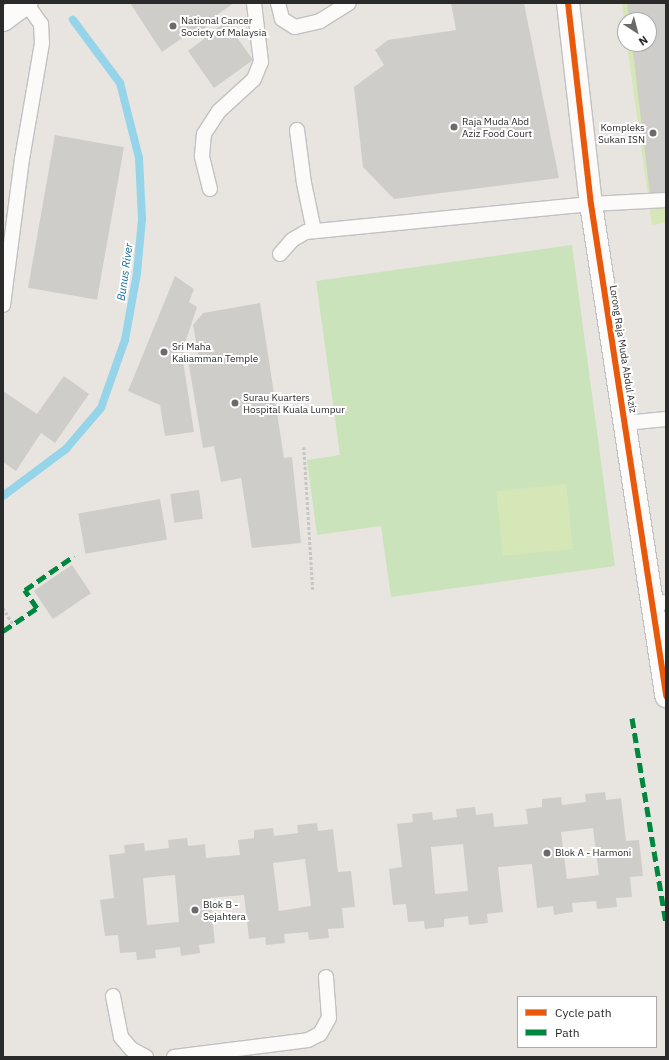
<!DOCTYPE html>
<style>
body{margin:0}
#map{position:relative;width:669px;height:1060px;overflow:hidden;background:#e8e5e0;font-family:"IBM Plex Sans",sans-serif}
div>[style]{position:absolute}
.green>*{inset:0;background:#cbe3ba}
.pitch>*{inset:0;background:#d5e7b7;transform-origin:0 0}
.stream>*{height:8px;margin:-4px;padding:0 4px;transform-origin:4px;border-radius:4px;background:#95d4e9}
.building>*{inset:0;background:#cfcdc9;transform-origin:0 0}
.path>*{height:2.5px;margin-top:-1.25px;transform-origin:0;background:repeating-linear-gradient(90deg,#c6c6c5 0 3px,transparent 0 5px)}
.roads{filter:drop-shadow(1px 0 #c2c1c1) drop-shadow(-1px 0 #c2c1c1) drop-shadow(0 1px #c2c1c1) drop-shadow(0 -1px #c2c1c1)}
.service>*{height:14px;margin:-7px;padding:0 7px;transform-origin:7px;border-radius:7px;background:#fcfbfa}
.tertiary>*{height:22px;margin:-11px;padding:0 11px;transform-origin:11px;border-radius:11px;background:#fcfbfa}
.secondary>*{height:22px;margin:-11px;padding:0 11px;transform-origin:11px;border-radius:11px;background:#fcfbfa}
.quiet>*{height:5px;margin-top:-2.5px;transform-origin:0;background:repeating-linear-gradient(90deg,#00873e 0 10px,transparent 0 15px)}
.cycleway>*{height:6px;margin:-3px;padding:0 3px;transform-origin:3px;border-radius:3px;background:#e8590c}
.dots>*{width:11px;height:11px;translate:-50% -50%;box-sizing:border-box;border:2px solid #fff;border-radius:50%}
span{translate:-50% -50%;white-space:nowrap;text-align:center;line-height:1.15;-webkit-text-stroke:4px #fff;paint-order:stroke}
.poi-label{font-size:10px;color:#2a2a2a}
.left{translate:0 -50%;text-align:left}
.right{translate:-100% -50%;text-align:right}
.street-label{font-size:10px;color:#2a2a2a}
.water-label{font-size:11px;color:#0f6b9a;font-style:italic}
.frame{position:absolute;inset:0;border:4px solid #2a2a2a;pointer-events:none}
.legend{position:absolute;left:517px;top:996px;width:140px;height:52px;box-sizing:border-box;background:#fff;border:1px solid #aaa;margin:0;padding:5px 7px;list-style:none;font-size:12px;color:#2a2a2a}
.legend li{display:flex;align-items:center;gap:8px;height:20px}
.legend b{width:20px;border:1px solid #aaa}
.north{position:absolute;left:617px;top:12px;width:40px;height:40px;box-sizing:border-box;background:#fff;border:1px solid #aaa;border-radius:50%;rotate:144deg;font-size:11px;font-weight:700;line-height:16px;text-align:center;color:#2a2a2a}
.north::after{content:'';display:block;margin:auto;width:14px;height:18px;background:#6c6b6a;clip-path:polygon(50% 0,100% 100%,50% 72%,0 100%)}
</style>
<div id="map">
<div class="green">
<div style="clip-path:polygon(572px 245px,615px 566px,391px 597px,381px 526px,317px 535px,307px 460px,340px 455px,316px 281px)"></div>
</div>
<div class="pitch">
<div style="clip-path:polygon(622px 3px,666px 3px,666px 222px,652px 225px,627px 44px,649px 44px,649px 20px,625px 20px,625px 28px)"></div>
<div style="left:566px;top:484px;width:65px;height:70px;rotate:84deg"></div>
</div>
<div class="stream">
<div style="left:3px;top:496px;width:79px;rotate:-36.7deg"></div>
<div style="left:66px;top:449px;width:54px;rotate:-49.5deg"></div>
<div style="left:101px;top:408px;width:72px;rotate:-70.6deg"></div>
<div style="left:125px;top:340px;width:68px;rotate:-79.8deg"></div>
<div style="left:137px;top:273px;width:54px;rotate:-84.7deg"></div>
<div style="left:142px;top:219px;width:61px;rotate:-92.8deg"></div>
<div style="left:139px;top:158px;width:77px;rotate:-104.2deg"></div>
<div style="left:120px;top:83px;width:79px;rotate:-126.7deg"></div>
</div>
<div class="building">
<div style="clip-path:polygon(130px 3px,234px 3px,204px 24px,210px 33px,226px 22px,253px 60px,214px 88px,188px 51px,204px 39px,197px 28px,162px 52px)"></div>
<div style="clip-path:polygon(451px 3px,524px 3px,559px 178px,394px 199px,363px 167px,354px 87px,384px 65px,375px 50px,388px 40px,456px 30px)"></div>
<div style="clip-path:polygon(627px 3px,666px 3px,666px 192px,650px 194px,632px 44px,649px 44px,649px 20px,629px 20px)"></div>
<div style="left:55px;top:135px;width:70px;height:155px;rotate:10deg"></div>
<div style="clip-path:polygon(175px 276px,194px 289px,189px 302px,197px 307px,185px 343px,183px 361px,194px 432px,165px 436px,160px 405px,128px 391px)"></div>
<div style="clip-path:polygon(260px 303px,284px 458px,292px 457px,301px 543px,252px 548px,241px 478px,221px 482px,214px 446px,203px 448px,188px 360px,199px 358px,193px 325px,203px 313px)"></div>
<div style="clip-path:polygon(64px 376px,89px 394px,55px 443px,41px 433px,16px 471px,3px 462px,3px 391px,37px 414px)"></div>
<div style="left:199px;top:490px;width:29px;height:29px;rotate:82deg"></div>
<div style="left:160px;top:499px;width:41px;height:83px;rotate:80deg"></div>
<div style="left:72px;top:565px;width:34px;height:46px;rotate:56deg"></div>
<div style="clip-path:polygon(evenodd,605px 792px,606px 800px,621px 798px,626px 841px,639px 840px,643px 876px,630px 877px,632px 897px,616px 898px,617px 907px,597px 909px,596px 901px,572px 903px,573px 912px,554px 915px,553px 906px,537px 908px,532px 864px,498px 867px,503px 912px,487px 914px,488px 923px,469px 925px,468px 916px,444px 919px,444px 927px,425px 929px,424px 921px,408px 922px,406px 904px,393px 905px,389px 869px,402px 867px,397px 824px,413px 822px,412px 814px,432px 812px,433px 820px,457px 817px,456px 809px,475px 807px,476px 815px,493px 813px,494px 827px,528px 824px,526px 809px,542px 807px,542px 799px,561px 797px,562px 805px,586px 802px,585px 794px,605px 792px,593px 828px,599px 875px,567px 879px,561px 832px,593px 828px,605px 792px,463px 844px,468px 891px,435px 894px,431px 847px,463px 844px)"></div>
<div style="clip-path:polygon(evenodd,317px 823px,318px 831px,333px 829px,338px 872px,351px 871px,355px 907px,342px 908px,344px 928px,328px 929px,329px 938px,309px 940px,308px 932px,284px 934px,285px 943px,266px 945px,265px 937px,249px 939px,244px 895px,210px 898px,215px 943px,199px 945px,200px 953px,181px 956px,180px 947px,155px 950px,156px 958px,137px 960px,136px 952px,120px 953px,118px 935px,105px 936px,100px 900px,114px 898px,109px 855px,125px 853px,124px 845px,144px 843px,145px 851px,169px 848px,168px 840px,187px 838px,188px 846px,205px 844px,206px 858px,240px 855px,238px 840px,254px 838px,254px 830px,273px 828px,274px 836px,298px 833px,297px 825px,317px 823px,305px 859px,311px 906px,279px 911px,273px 863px,305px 859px,317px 823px,175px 875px,179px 922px,147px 925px,143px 878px,175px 875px)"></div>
</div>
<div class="path">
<div style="left:304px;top:447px;width:143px;rotate:86.4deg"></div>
<div style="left:3px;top:608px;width:19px;rotate:58deg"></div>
</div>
<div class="roads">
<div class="service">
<div style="left:278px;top:3px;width:16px;rotate:76deg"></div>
<div style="left:282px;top:19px;width:15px;rotate:32deg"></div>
<div style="left:295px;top:27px;width:26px;rotate:-13deg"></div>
<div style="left:320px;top:21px;width:34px;rotate:-32deg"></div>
<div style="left:297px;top:130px;width:53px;rotate:82.5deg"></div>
<div style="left:304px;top:183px;width:49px;rotate:78.2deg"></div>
<div style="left:210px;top:189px;width:34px;rotate:-104deg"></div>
<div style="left:202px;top:156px;width:22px;rotate:-85deg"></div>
<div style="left:204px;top:134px;width:27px;rotate:-57deg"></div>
<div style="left:219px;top:111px;width:47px;rotate:-42.4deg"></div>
<div style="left:254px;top:79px;width:18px;rotate:-68deg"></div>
<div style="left:261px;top:62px;width:59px;rotate:-96.8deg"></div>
<div style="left:280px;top:254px;width:18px;rotate:-49deg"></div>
<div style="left:292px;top:240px;width:16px;rotate:-30deg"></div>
<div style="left:306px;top:232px;width:286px;rotate:-5.6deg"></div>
<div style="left:591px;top:204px;width:75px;rotate:-3.1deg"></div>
<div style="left:3px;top:305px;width:147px;rotate:-82.6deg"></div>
<div style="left:22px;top:159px;width:118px;rotate:-80.2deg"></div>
<div style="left:42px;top:43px;width:19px;rotate:-93deg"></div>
<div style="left:41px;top:24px;width:26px;rotate:-126deg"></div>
<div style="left:625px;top:423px;width:41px;rotate:-5.6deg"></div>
<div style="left:652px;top:604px;width:14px;rotate:-8deg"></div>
<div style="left:113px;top:996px;width:42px;rotate:79deg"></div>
<div style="left:121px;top:1037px;width:16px;rotate:50deg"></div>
<div style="left:131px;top:1049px;width:17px;rotate:28deg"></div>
<div style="left:174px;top:1057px;width:135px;rotate:-7.2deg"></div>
<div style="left:308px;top:1040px;width:13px;rotate:-27deg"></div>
<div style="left:320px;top:1034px;width:18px;rotate:-61deg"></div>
<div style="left:329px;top:1018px;width:41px;rotate:-94.2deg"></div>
</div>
<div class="tertiary">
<div style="left:568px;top:3px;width:202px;rotate:83.5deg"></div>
<div style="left:591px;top:204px;width:498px;rotate:81.3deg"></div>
</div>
<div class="secondary">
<div style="left:3px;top:20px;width:29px;rotate:-36deg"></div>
</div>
</div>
<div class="quiet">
<div style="left:3px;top:631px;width:41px;rotate:-34.1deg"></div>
<div style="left:37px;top:608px;width:22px;rotate:-124deg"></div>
<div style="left:25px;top:590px;width:60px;rotate:-34.8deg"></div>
<div style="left:632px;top:718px;width:208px;rotate:80.6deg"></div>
</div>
<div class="cycleway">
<div style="left:568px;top:3px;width:202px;rotate:83.5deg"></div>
<div style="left:591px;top:204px;width:498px;rotate:81.3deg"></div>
</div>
<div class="dots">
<div style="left:173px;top:26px;background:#6c6b6a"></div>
<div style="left:454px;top:127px;background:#6c6b6a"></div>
<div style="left:653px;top:133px;background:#6c6b6a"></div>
<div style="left:164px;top:352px;background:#6c6b6a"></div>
<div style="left:235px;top:403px;background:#6c6b6a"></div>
<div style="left:547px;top:853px;background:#6c6b6a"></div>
<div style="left:195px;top:910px;background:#6c6b6a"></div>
</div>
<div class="poi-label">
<span class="left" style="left:181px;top:26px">National Cancer<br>Society of Malaysia</span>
<span class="left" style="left:462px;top:127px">Raja Muda Abd<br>Aziz Food Court</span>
<span class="right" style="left:645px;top:133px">Kompleks<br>Sukan ISN</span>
<span class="left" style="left:172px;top:352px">Sri Maha<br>Kaliamman Temple</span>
<span class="left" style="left:243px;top:403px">Surau Kuarters<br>Hospital Kuala Lumpur</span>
<span class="left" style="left:555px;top:853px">Blok A - Harmoni</span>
<span class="left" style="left:203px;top:910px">Blok B -<br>Sejahtera</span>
</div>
<div class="street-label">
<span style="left:623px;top:349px;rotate:81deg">Lorong Raja Muda Abdul Aziz</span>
</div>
<div class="water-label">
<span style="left:125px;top:272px;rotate:-82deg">Bunus River</span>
</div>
<div class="frame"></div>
<ul class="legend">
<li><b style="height:5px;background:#e8590c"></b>Cycle path</li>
<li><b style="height:5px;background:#00873e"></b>Path</li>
</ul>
<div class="north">N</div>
</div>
